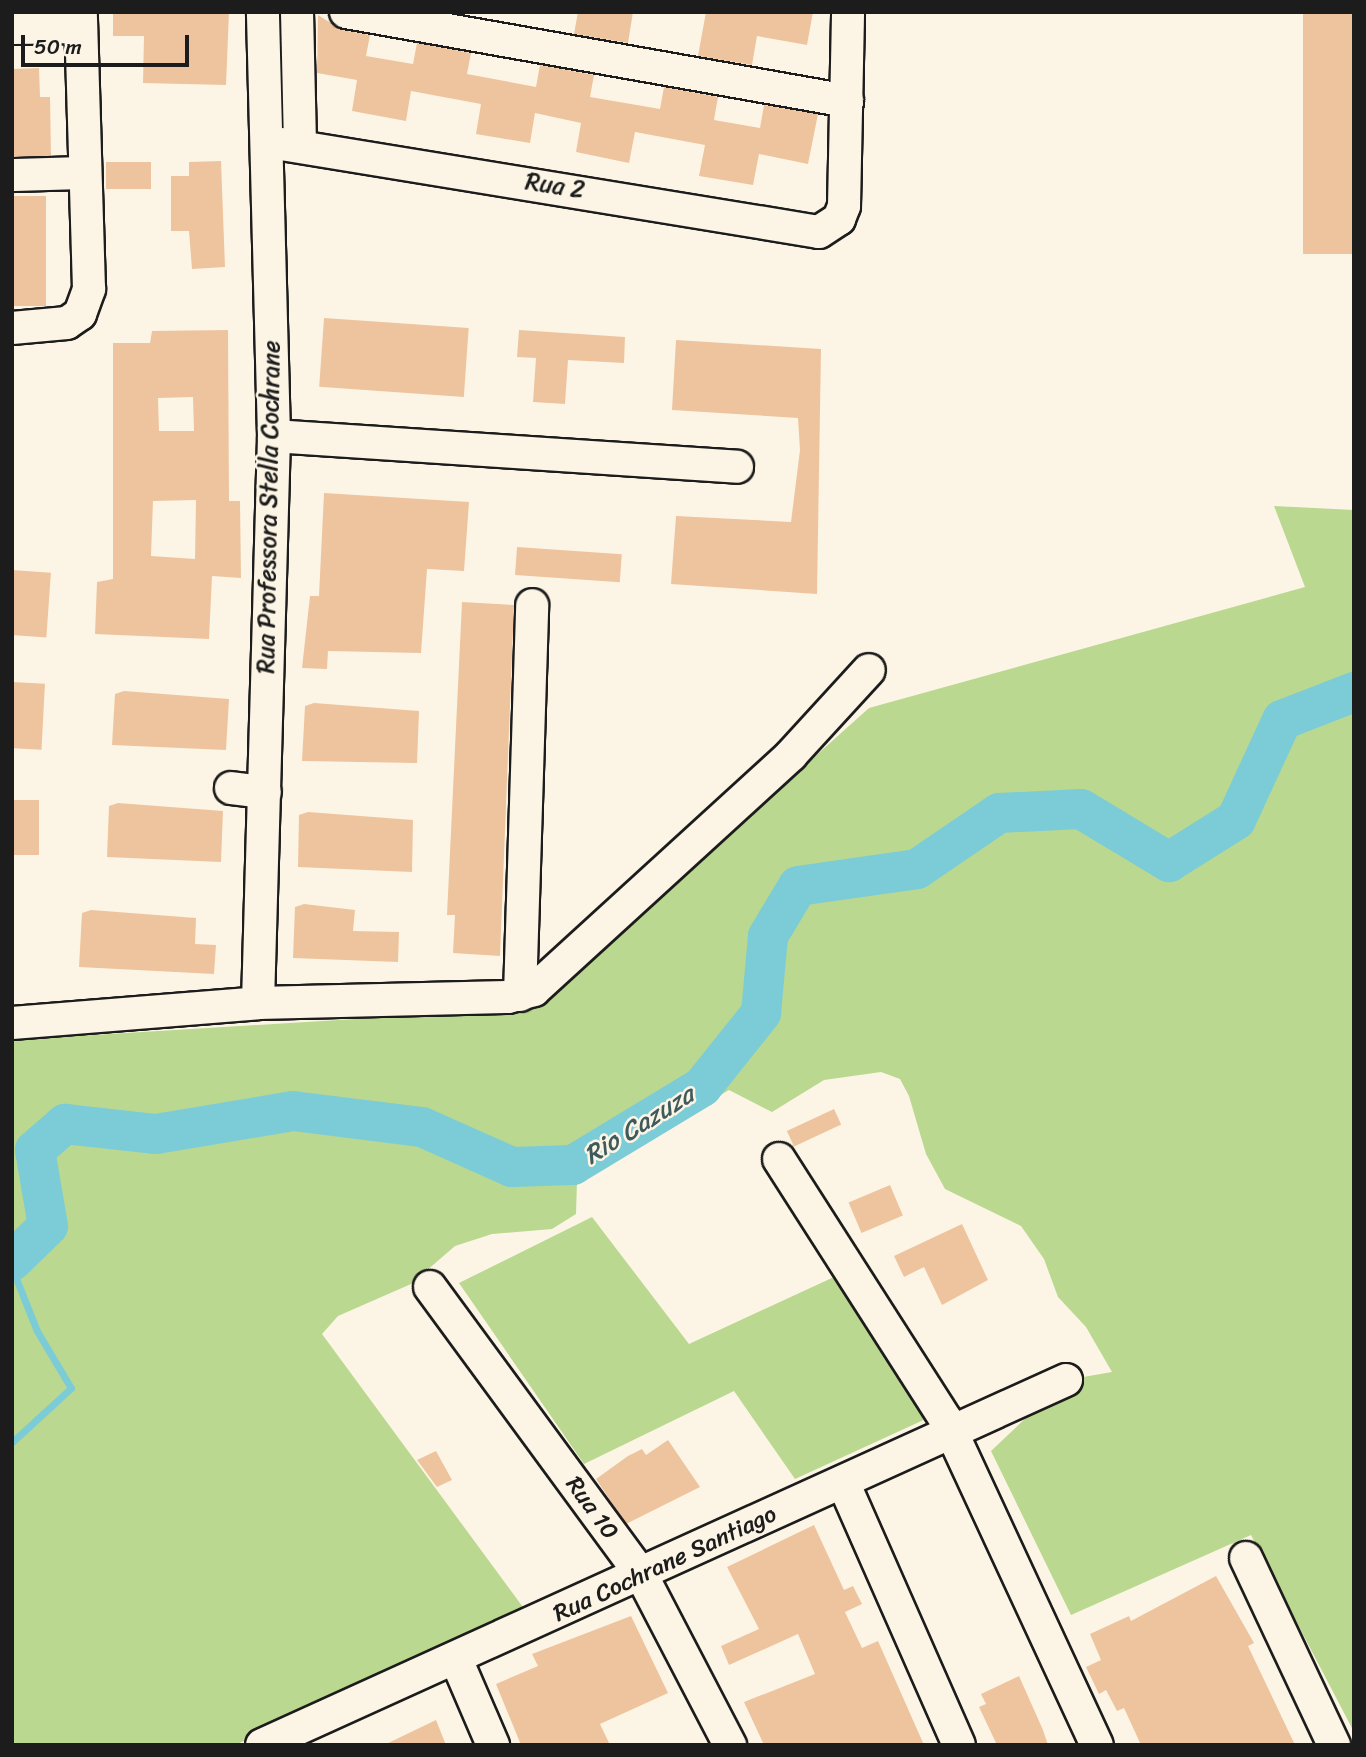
<!DOCTYPE html>
<style>
body{margin:0}
#map{position:relative;width:1366px;height:1757px;overflow:hidden;background:#fcf5e5;font-family:Sriracha,sans-serif}
div>[style]{position:absolute}
.green>*{inset:0;background:#bad890}
.stream>*{height:7px;margin:-3.5px;padding:0 3.5px;transform-origin:3.5px;border-radius:3.5px;background:#7cccd7}
.river>*{height:40px;margin:-20px;padding:0 20px;transform-origin:20px;border-radius:20px;background:#7cccd7}
.building>*{inset:0;background:#eec49e;transform-origin:0 0}
.roads{filter:drop-shadow(2px 0 #1c1c1c) drop-shadow(-2px 0 #1c1c1c) drop-shadow(0 2px #1c1c1c) drop-shadow(0 -2px #1c1c1c)}
.minor>*{height:32px;margin:-16px;padding:0 16px;transform-origin:16px;border-radius:16px;background:#fcf5e5}
span{translate:-50% -50%;white-space:nowrap;text-align:center;line-height:1.15;-webkit-text-stroke:5px #fcf5e5;paint-order:stroke}
.street-label{font-size:24px;color:#1c1c1c}
.water-label{font-size:26px;color:#3e5a5d;font-style:italic}
.frame{position:absolute;inset:0;border:14px solid #1c1c1c;pointer-events:none}
.scale{position:absolute;left:21px;top:35px;width:168px;height:32px;box-sizing:border-box;border:4px solid #1c1c1c;border-top:0;padding-left:9px;font-size:21px;line-height:24px;white-space:nowrap;color:#1c1c1c;-webkit-text-stroke:5px #fcf5e5;paint-order:stroke}
</style>
<div id="map">
<div class="green">
<div style="clip-path:polygon(1274px 506px,1354px 510px,1354px 1732px,1251px 1535px,1071px 1615px,991px 1451px,1066px 1380px,1112px 1372px,1086px 1327px,1058px 1297px,1044px 1259px,1021px 1226px,945px 1189px,926px 1154px,909px 1096px,900px 1079px,881px 1072px,824px 1080px,772px 1112px,729px 1090px,577px 1181px,576px 1214px,552px 1229px,492px 1234px,455px 1246px,411px 1284px,338px 1316px,322px 1334px,528px 1614px,235px 1745px,12px 1745px,12px 1040px,534px 1008px,869px 708px,1305px 587px)"></div>
<div style="clip-path:polygon(592px 1217px,689px 1344px,834px 1277px,941px 1412px,795px 1479px,734px 1391px,584px 1464px,459px 1283px)"></div>
</div>
<div class="stream">
<div style="left:12px;top:1268px;width:68px;rotate:68.4deg"></div>
<div style="left:37px;top:1331px;width:66px;rotate:59.2deg"></div>
<div style="left:71px;top:1388px;width:80px;rotate:137.5deg"></div>
</div>
<div class="river">
<div style="left:12px;top:1261px;width:50px;rotate:-44.2deg"></div>
<div style="left:48px;top:1226px;width:77px;rotate:-99.7deg"></div>
<div style="left:35px;top:1150px;width:40px;rotate:-41deg"></div>
<div style="left:65px;top:1124px;width:92px;rotate:6.3deg"></div>
<div style="left:156px;top:1134px;width:139px;rotate:-9.5deg"></div>
<div style="left:293px;top:1111px;width:130px;rotate:7.1deg"></div>
<div style="left:422px;top:1127px;width:98px;rotate:24deg"></div>
<div style="left:512px;top:1167px;width:61px;rotate:-1.9deg"></div>
<div style="left:573px;top:1165px;width:151px;rotate:-31.2deg"></div>
<div style="left:702px;top:1087px;width:95px;rotate:-51.4deg"></div>
<div style="left:761px;top:1013px;width:77px;rotate:-84.8deg"></div>
<div style="left:768px;top:936px;width:58px;rotate:-59deg"></div>
<div style="left:798px;top:886px;width:120px;rotate:-8.1deg"></div>
<div style="left:917px;top:869px;width:99px;rotate:-34.3deg"></div>
<div style="left:999px;top:813px;width:82px;rotate:-2.8deg"></div>
<div style="left:1081px;top:809px;width:103px;rotate:31.1deg"></div>
<div style="left:1169px;top:862px;width:79px;rotate:-32.1deg"></div>
<div style="left:1236px;top:820px;width:110px;rotate:-65.3deg"></div>
<div style="left:1282px;top:720px;width:77px;rotate:-21.3deg"></div>
</div>
<div class="building">
<div style="clip-path:polygon(113px 12px,229px 12px,226px 85px,143px 83px,144px 36px,113px 36px)"></div>
<div style="clip-path:polygon(578px 12px,633px 12px,628px 43px,574px 34px)"></div>
<div style="clip-path:polygon(706px 12px,813px 12px,807px 45px,757px 36px,752px 65px,698px 56px)"></div>
<div style="left:1303px;top:12px;width:51px;height:242px"></div>
<div style="clip-path:polygon(318px 15px,342px 30px,370px 35px,366px 56px,413px 64px,417px 43px,471px 53px,467px 74px,536px 87px,540px 65px,594px 75px,590px 97px,660px 109px,664px 87px,718px 97px,714px 120px,760px 128px,764px 105px,818px 114px,808px 164px,759px 154px,753px 185px,699px 176px,705px 145px,635px 132px,629px 163px,576px 152px,581px 123px,535px 113px,530px 143px,476px 134px,481px 104px,411px 91px,406px 121px,352px 111px,357px 80px,317px 73px)"></div>
<div style="clip-path:polygon(39px 68px,40px 97px,50px 97px,51px 156px,12px 157px,12px 69px)"></div>
<div style="clip-path:polygon(221px 161px,225px 267px,192px 269px,189px 231px,171px 231px,171px 176px,189px 176px,189px 162px)"></div>
<div style="left:151px;top:162px;width:27px;height:45px;rotate:90deg"></div>
<div style="left:13px;top:196px;width:33px;height:110px"></div>
<div style="left:324px;top:318px;width:145px;height:69px;rotate:4deg"></div>
<div style="clip-path:polygon(evenodd,228px 330px,229px 501px,240px 501px,241px 578px,212px 576px,209px 639px,95px 634px,97px 582px,113px 579px,113px 343px,150px 343px,152px 331px,228px 330px,193px 397px,194px 431px,159px 431px,158px 398px,193px 397px,228px 330px,196px 500px,195px 559px,151px 556px,153px 501px,196px 500px)"></div>
<div style="clip-path:polygon(519px 330px,625px 337px,624px 363px,568px 360px,565px 404px,533px 402px,536px 358px,517px 357px)"></div>
<div style="clip-path:polygon(676px 340px,821px 349px,817px 594px,671px 584px,676px 516px,791px 522px,800px 450px,798px 418px,672px 410px)"></div>
<div style="clip-path:polygon(324px 493px,469px 502px,464px 571px,427px 569px,421px 653px,328px 651px,327px 669px,302px 668px,310px 596px,319px 596px)"></div>
<div style="left:517px;top:547px;width:105px;height:28px;rotate:4deg"></div>
<div style="left:12px;top:570px;width:39px;height:65px;rotate:4deg"></div>
<div style="clip-path:polygon(462px 602px,514px 605px,500px 956px,453px 953px,455px 915px,447px 915px)"></div>
<div style="left:12px;top:682px;width:33px;height:66px;rotate:3deg"></div>
<div style="clip-path:polygon(124px 691px,229px 699px,226px 750px,112px 745px,115px 694px)"></div>
<div style="clip-path:polygon(314px 703px,419px 711px,417px 763px,302px 761px,305px 706px)"></div>
<div style="left:12px;top:800px;width:27px;height:55px"></div>
<div style="clip-path:polygon(118px 803px,223px 811px,221px 862px,107px 857px,109px 806px)"></div>
<div style="clip-path:polygon(308px 812px,413px 820px,412px 872px,298px 867px,299px 815px)"></div>
<div style="clip-path:polygon(304px 904px,355px 910px,353px 931px,399px 932px,398px 962px,293px 958px,295px 907px)"></div>
<div style="clip-path:polygon(91px 910px,196px 918px,195px 944px,216px 945px,214px 974px,79px 967px,82px 913px)"></div>
<div style="left:834px;top:1109px;width:17px;height:52px;rotate:65deg"></div>
<div style="left:890px;top:1185px;width:33px;height:45px;rotate:67deg"></div>
<div style="clip-path:polygon(962px 1224px,988px 1280px,942px 1305px,924px 1267px,904px 1277px,894px 1256px)"></div>
<div style="clip-path:polygon(668px 1440px,700px 1487px,626px 1524px,596px 1479px,628px 1456px,642px 1449px,646px 1455px)"></div>
<div style="clip-path:polygon(436px 1451px,452px 1480px,437px 1487px,417px 1460px)"></div>
<div style="clip-path:polygon(814px 1525px,844px 1590px,853px 1586px,862px 1604px,845px 1612px,862px 1648px,878px 1641px,924px 1745px,764px 1745px,744px 1702px,815px 1674px,798px 1634px,729px 1665px,721px 1646px,759px 1629px,727px 1567px)"></div>
<div style="clip-path:polygon(1216px 1576px,1254px 1643px,1248px 1646px,1295px 1745px,1141px 1745px,1124px 1708px,1117px 1711px,1106px 1690px,1099px 1694px,1086px 1667px,1101px 1660px,1090px 1634px,1129px 1616px,1131px 1621px)"></div>
<div style="clip-path:polygon(631px 1616px,668px 1693px,600px 1724px,610px 1745px,521px 1745px,496px 1684px,538px 1666px,532px 1654px)"></div>
<div style="clip-path:polygon(1019px 1676px,1043px 1730px,1048px 1745px,997px 1745px,979px 1707px,986px 1704px,981px 1694px)"></div>
<div style="clip-path:polygon(436px 1720px,446px 1745px,384px 1745px)"></div>
</div>
<div class="roads">
<div class="minor">
<div style="left:297px;top:12px;width:134px;rotate:88.7deg"></div>
<div style="left:346px;top:12px;width:509px;rotate:10.07deg"></div>
<div style="left:12px;top:28px;width:69px;rotate:-0.8deg"></div>
<div style="left:269px;top:142px;width:557px;rotate:9.29deg"></div>
<div style="left:819px;top:232px;width:24px;rotate:-33deg"></div>
<div style="left:839px;top:219px;width:14px;rotate:-69deg"></div>
<div style="left:844px;top:206px;width:194px;rotate:-88.8deg"></div>
<div style="left:12px;top:175px;width:71px;rotate:-1.6deg"></div>
<div style="left:12px;top:328px;width:55px;rotate:-5.2deg"></div>
<div style="left:67px;top:323px;width:16px;rotate:-35deg"></div>
<div style="left:80px;top:314px;width:27px;rotate:-70deg"></div>
<div style="left:89px;top:289px;width:277px;rotate:-91.7deg"></div>
<div style="left:274px;top:436px;width:464px;rotate:3.8deg"></div>
<div style="left:231px;top:788px;width:34px;rotate:7deg"></div>
<div style="left:520px;top:995px;width:390px;rotate:-88.2deg"></div>
<div style="left:258px;top:1003px;width:567px;rotate:-88.38deg"></div>
<div style="left:274px;top:436px;width:424px;rotate:-91.5deg"></div>
<div style="left:12px;top:1023px;width:247px;rotate:-4.6deg"></div>
<div style="left:258px;top:1003px;width:250px;rotate:-1.4deg"></div>
<div style="left:508px;top:997px;width:27px;rotate:-15deg"></div>
<div style="left:534px;top:990px;width:348px;rotate:-42.4deg"></div>
<div style="left:791px;top:755px;width:115px;rotate:-47.5deg"></div>
<div style="left:779px;top:1159px;width:310px;rotate:57.4deg"></div>
<div style="left:946px;top:1420px;width:358px;rotate:65.1deg"></div>
<div style="left:430px;top:1287px;width:358px;rotate:53.7deg"></div>
<div style="left:642px;top:1576px;width:191px;rotate:62.5deg"></div>
<div style="left:843px;top:1482px;width:287px;rotate:66.2deg"></div>
<div style="left:1246px;top:1558px;width:207px;rotate:64.8deg"></div>
<div style="left:456px;top:1659px;width:94px;rotate:66.7deg"></div>
<div style="left:262px;top:1745px;width:883px;rotate:-24.42deg"></div>
</div>
</div>
<div class="street-label">
<span style="left:555px;top:186px;rotate:9deg">Rua 2</span>
<span style="left:269px;top:507px;rotate:-89deg">Rua Professora Stella Cochrane</span>
<span style="left:592px;top:1508px;rotate:54deg">Rua 10</span>
<span style="left:665px;top:1564px;rotate:-25deg">Rua Cochrane Santiago</span>
</div>
<div class="water-label">
<span style="left:639px;top:1125px;rotate:-32deg">Rio Cazuza</span>
</div>
<div class="frame"></div>
<div class="scale">50 m</div>
</div>
